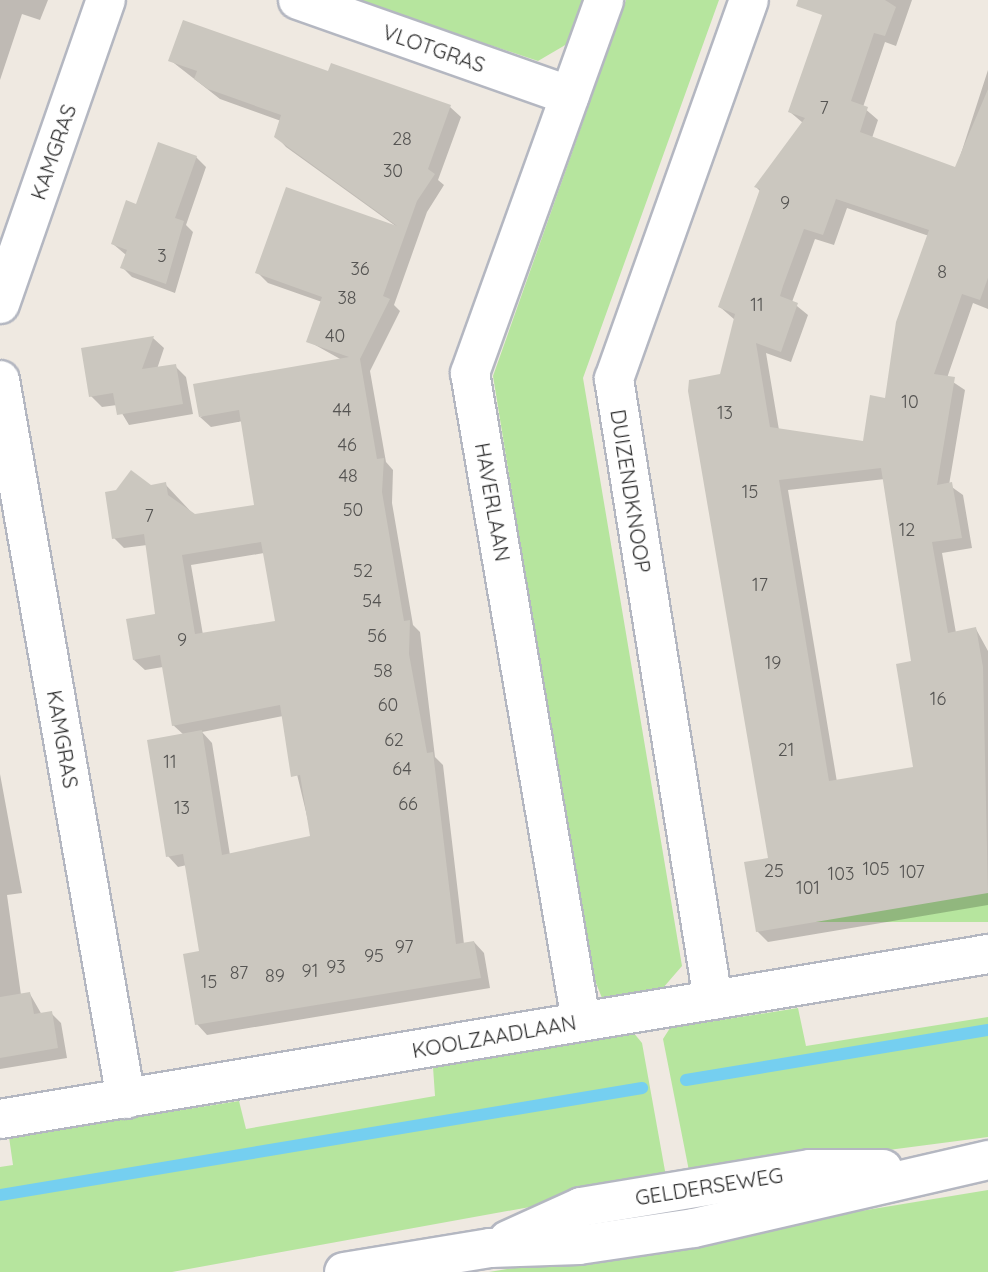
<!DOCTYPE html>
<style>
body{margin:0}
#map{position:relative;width:988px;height:1272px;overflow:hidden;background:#efe9e1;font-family:Quicksand,sans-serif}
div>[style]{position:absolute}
.green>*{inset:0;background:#b6e59e;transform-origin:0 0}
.shadow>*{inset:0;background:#0003}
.stream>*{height:12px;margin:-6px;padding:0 6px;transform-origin:6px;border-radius:6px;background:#75cff0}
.building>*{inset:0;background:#cbc7bf}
.roads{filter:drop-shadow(2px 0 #b4b7c1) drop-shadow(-2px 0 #b4b7c1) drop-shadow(0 2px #b4b7c1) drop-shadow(0 -2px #b4b7c1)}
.street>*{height:38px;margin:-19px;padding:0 19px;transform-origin:19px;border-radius:19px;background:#fff}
.secondary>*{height:38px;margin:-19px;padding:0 19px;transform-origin:19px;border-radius:19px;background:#fff}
span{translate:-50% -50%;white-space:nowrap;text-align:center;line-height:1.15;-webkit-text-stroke:5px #fff;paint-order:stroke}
.number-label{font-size:18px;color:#555452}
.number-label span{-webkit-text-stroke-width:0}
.street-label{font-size:21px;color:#2e2e2e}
</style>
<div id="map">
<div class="green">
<div style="clip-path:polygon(354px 0,584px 0,567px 44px,538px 61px)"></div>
<div style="clip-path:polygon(626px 0,719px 0,583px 378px,682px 966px,656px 996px,617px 1002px,602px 998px,588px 963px,493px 376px)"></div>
<div style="left:988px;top:893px;width:29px;height:232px;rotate:90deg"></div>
<div style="clip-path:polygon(798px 1008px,806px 1046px,988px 1017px,988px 1137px,690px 1176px,663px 1039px,670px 1028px)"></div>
<div style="clip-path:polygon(633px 1032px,642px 1043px,667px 1182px,172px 1272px,0 1272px,0 1167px,13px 1165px,9px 1137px,239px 1101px,246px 1129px,435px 1096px,433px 1067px)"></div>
<div style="clip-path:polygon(988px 1190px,988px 1272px,489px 1272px)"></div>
</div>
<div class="shadow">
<div style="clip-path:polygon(0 0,48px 0,40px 20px,22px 14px,0 80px)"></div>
<div style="clip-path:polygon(evenodd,829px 0,912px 0,896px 46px,885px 42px,863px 107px,878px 120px,872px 138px,956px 169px,988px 70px,988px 309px,973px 303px,947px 378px,965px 390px,949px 485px,963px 495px,972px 548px,942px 553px,956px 633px,976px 629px,988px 651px,988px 905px,768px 942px,757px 931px,770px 860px,722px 375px,735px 320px,720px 307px,761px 192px,756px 187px,803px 123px,790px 112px,829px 0,847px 208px,929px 236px,886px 400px,864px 443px,779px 430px,766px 353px,791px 362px,808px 315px,792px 302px,815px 239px,834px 245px,847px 208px,829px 0,885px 479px,913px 663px,915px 769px,837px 782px,788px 490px,885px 479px)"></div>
<div style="clip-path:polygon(evenodd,170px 60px,329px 74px,450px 107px,461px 117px,438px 180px,444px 185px,427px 212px,394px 305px,400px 311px,370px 371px,386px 462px,393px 470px,392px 503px,413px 625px,420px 632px,435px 757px,443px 765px,464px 944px,474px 942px,484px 953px,490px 988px,207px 1035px,197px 1024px,201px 953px,187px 865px,178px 867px,168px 856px,184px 735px,173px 725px,163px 667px,145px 670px,134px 660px,157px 616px,147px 545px,124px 548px,114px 538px,150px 486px,165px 484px,195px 516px,256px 507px,243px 421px,211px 427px,200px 417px,342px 360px,308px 341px,322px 302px,268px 283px,257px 272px,397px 227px,286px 147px,276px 136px,281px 121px,220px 99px,170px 60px,264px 553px,277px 623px,203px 635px,191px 565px,264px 553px,170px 60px,283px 716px,312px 837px,230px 855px,212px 743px,202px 732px,283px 716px)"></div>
<div style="clip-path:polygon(196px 157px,206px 167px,186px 225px,193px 232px,175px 293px,132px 277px,122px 267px,126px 255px,113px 244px,137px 206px)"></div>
<div style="clip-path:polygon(153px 338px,164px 348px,157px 369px,175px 366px,186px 377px,193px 414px,129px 425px,117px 405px,102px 407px,91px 396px)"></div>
<div style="clip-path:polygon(0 774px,22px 893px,7px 895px,21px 995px,30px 994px,42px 1015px,51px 1013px,61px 1023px,67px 1058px,0 1069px)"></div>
</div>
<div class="stream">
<div style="left:686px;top:1080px;width:306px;rotate:-9.4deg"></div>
<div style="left:0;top:1195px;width:651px;rotate:-9.46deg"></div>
</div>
<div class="building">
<div style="clip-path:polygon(evenodd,798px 0,885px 0,896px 7px,885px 36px,874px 33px,851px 101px,868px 107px,860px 132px,955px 167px,988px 89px,988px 278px,980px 300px,962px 294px,934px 374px,955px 377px,937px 485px,952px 482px,962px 538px,932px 542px,948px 633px,976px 627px,983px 667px,988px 893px,756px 932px,744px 862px,768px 858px,688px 391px,689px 380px,720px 374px,735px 314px,718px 307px,760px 189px,754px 187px,805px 118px,788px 112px,822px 15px,796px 6px,798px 0,836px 199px,929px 230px,896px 322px,885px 398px,870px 395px,863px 441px,770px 427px,756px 343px,781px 352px,798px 303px,780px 296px,783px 286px,804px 229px,823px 235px,836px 199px,798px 0,881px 468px,911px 661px,896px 664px,913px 767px,829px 781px,779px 480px,881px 468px)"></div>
<div style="clip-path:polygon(evenodd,183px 20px,328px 71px,331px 63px,451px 105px,428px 169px,435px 174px,417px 201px,383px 296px,390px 299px,360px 359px,377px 459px,384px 458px,382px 492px,404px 621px,410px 620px,409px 654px,427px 753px,433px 752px,456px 944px,474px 941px,481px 978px,195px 1025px,183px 954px,199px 951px,183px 854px,166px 857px,147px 740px,202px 730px,222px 855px,310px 836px,300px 775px,291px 777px,280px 705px,172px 726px,160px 655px,133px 660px,126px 619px,155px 614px,144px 534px,112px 539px,105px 492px,116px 490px,131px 470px,151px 485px,166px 482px,168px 495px,195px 514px,254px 505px,239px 410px,199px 417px,193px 384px,349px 357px,306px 342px,322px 297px,255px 273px,286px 187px,397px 226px,274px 137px,281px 115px,208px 89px,194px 79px,197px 71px,168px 61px,183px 20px,261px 542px,275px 621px,195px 634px,182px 555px,261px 542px)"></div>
<div style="clip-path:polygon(158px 142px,197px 156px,175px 218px,184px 221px,166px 284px,120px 268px,127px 250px,111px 244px,126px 200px,136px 204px)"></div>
<div style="clip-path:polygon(154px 336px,142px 369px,176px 364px,183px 404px,117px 415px,113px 393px,89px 397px,81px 348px)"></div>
<div style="clip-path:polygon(30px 992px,34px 1014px,52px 1011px,58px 1048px,0 1058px,0 997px)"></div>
</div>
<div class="roads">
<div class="street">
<div style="left:298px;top:0;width:288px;rotate:19.4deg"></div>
<div style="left:0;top:304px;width:322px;rotate:-70.8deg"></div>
<div style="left:0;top:380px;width:730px;rotate:80.06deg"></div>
<div style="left:713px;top:1000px;width:629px;rotate:-99.06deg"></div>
<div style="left:614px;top:379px;width:402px;rotate:-70.4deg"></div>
<div style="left:581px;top:1021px;width:657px;rotate:-99.72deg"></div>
<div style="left:470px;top:373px;width:396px;rotate:-70.2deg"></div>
<div style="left:0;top:1119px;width:1002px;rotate:-9.48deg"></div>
</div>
<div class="secondary">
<div style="left:508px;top:1240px;width:80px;rotate:-24.3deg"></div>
<div style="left:581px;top:1207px;width:232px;rotate:-9.4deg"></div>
<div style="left:810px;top:1169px;width:73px"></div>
<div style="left:344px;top:1272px;width:148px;rotate:-9.3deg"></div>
<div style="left:490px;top:1248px;width:89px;rotate:-1.9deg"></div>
<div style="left:579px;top:1245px;width:116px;rotate:-8.4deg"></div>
<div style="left:694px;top:1228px;width:302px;rotate:-13deg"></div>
</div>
</div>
<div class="number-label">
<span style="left:824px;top:108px">7</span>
<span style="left:402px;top:139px">28</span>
<span style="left:393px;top:171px">30</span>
<span style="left:785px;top:203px">9</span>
<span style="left:162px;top:256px">3</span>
<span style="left:360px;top:269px">36</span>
<span style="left:942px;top:272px">8</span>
<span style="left:347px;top:298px">38</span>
<span style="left:757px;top:305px">11</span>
<span style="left:335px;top:336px">40</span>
<span style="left:910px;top:402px">10</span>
<span style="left:342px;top:410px">44</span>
<span style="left:725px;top:413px">13</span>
<span style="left:347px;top:445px">46</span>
<span style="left:348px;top:476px">48</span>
<span style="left:750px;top:492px">15</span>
<span style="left:353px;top:510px">50</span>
<span style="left:149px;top:516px">7</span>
<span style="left:907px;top:530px">12</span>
<span style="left:363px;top:571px">52</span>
<span style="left:760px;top:585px">17</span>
<span style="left:372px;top:601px">54</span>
<span style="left:377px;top:636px">56</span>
<span style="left:182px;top:640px">9</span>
<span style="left:773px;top:663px">19</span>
<span style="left:383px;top:671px">58</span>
<span style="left:938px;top:699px">16</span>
<span style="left:388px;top:705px">60</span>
<span style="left:394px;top:740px">62</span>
<span style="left:786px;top:750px">21</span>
<span style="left:170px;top:762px">11</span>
<span style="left:402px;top:769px">64</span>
<span style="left:408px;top:804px">66</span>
<span style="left:182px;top:808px">13</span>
<span style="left:876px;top:869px">105</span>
<span style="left:774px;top:871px">25</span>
<span style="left:912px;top:872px">107</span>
<span style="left:841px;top:874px">103</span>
<span style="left:808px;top:888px">101</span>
<span style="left:404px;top:947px">97</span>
<span style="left:374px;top:956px">95</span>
<span style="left:336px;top:967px">93</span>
<span style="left:310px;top:971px">91</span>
<span style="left:239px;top:973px">87</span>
<span style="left:275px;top:976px">89</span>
<span style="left:209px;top:982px">15</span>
</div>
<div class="street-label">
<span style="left:434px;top:48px;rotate:19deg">VLOTGRAS</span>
<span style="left:53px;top:152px;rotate:-71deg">KAMGRAS</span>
<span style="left:631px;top:491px;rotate:81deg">DUIZENDKNOOP</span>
<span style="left:493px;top:502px;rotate:80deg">HAVERLAAN</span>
<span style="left:63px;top:739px;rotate:80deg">KAMGRAS</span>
<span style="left:494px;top:1036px;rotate:-10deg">KOOLZAADLAAN</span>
<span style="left:709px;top:1186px;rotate:-9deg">GELDERSEWEG</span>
</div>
</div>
